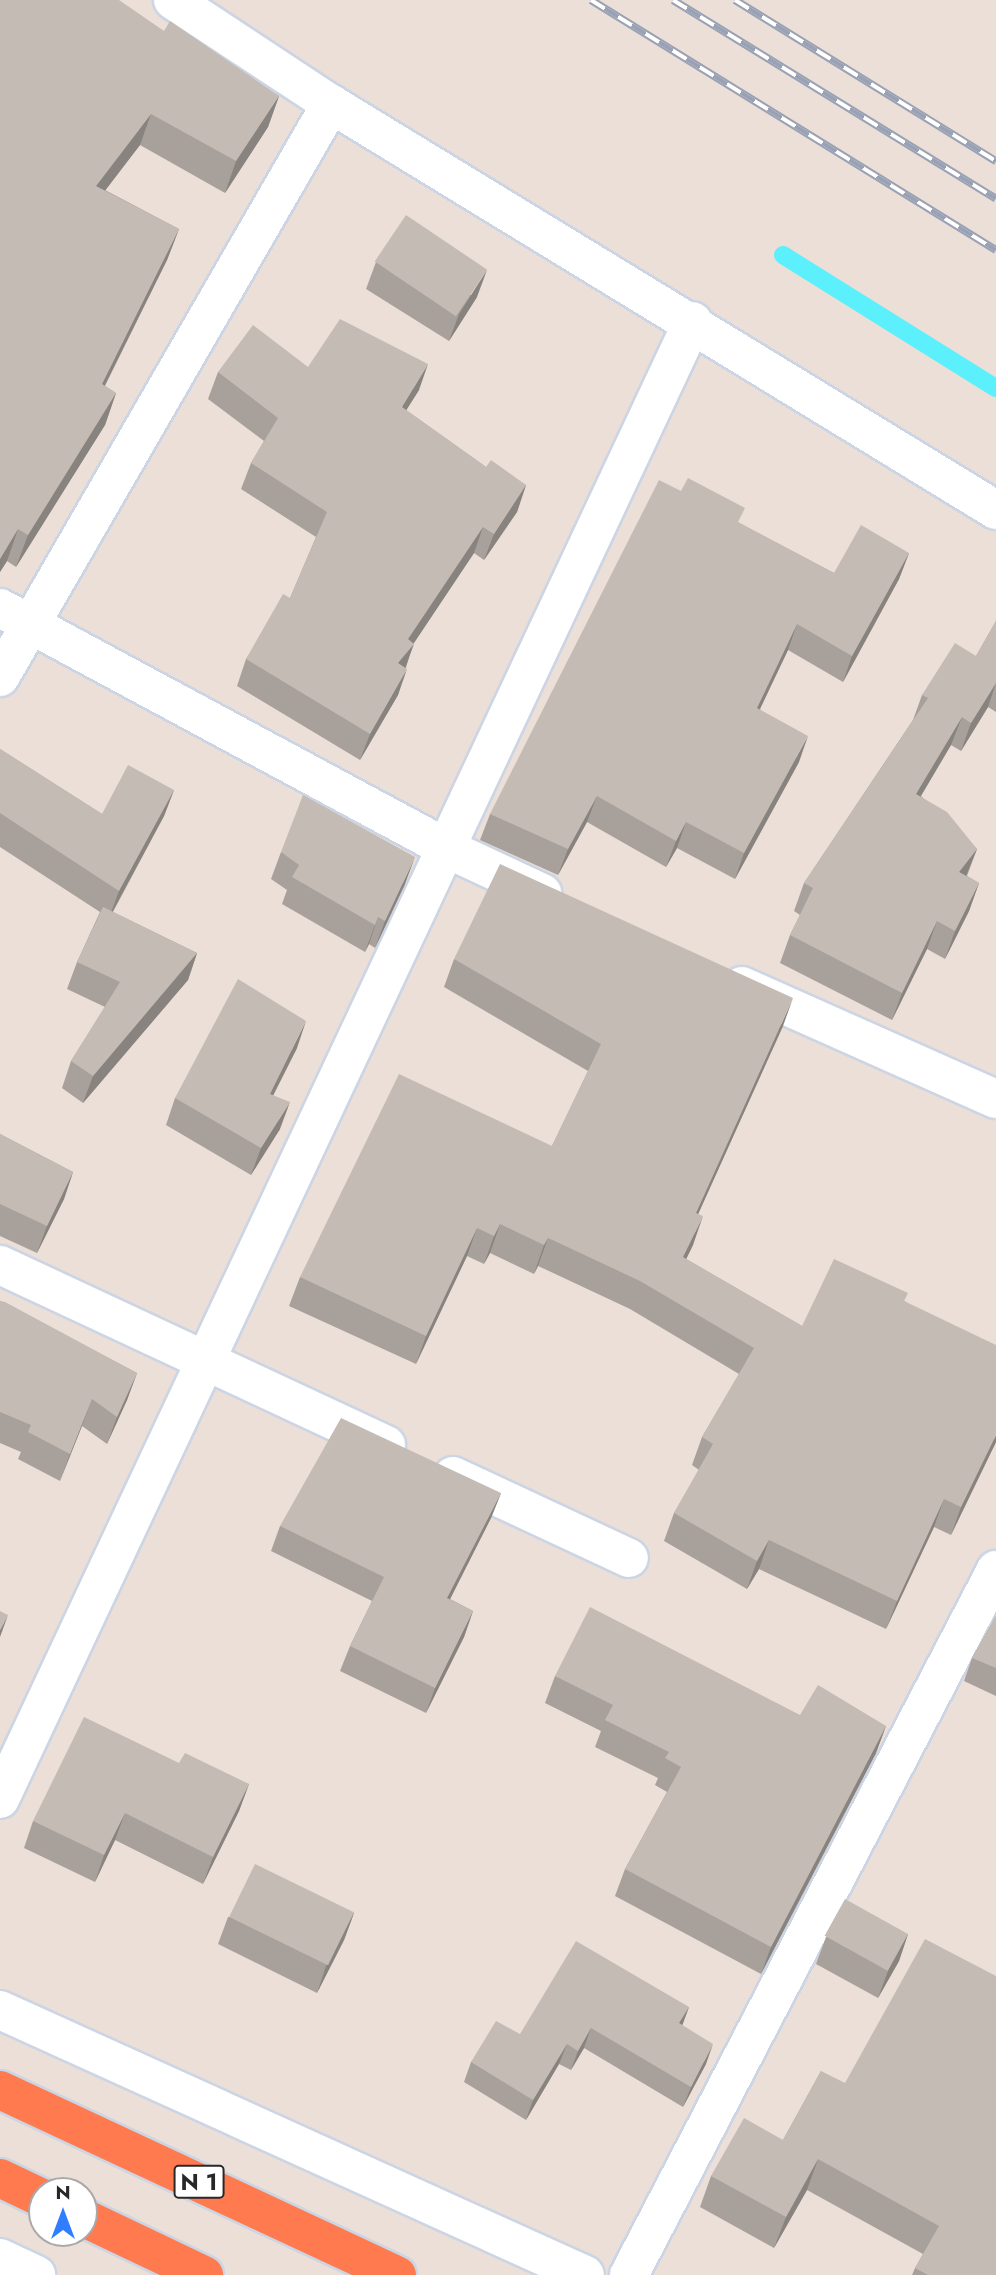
<!DOCTYPE html>
<style>
body{margin:0}
#map{position:relative;width:996px;height:2275px;overflow:hidden;background:#ecdfd7;font-family:Jost,sans-serif}
div>[style]{position:absolute}
.stream>*{height:18px;margin:-9px;padding:0 9px;transform-origin:9px;border-radius:9px;background:#5ceffc}
.roads{filter:drop-shadow(2px 0 #ccd5e3) drop-shadow(-2px 0 #ccd5e3) drop-shadow(0 2px #ccd5e3) drop-shadow(0 -2px #ccd5e3)}
.minor>*{height:38px;margin:-19px;padding:0 19px;transform-origin:19px;border-radius:19px;background:#fff}
.highway>*{height:38px;margin:-19px;padding:0 19px;transform-origin:19px;border-radius:19px;background:#ff7b4f}
.rail>*{height:8px;margin-top:-4px;transform-origin:0;background:repeating-linear-gradient(90deg,#fff 0 16px,#99a2b5 0 32px);box-sizing:border-box;border-block:2px solid #99a2b5}
.wall>*{inset:0;background:#a8a19b}
.shaded-wall>*{inset:0;background:#88837e}
.building>*{inset:0;background:#c3bbb4;transform-origin:0 0}
span{translate:-50% -50%;white-space:nowrap;text-align:center;line-height:1.15;-webkit-text-stroke:5px #fff;paint-order:stroke}
.shield-label span{padding:2px 5px;background:#fff;border:2px solid;border-radius:5px;-webkit-text-stroke-width:0}
.shield-label{font-size:23px;color:#282828;font-weight:700}
.north{position:absolute;left:28px;top:2177px;width:70px;height:70px;box-sizing:border-box;background:#fff;border:2px solid #a9a9a9;border-radius:50%;rotate:0deg;font-size:19px;font-weight:700;line-height:28px;text-align:center;color:#282828}
.north::after{content:'';display:block;margin:auto;width:24px;height:32px;background:#317dff;clip-path:polygon(50% 0,100% 100%,50% 72%,0 100%)}
</style>
<div id="map">
<div class="stream">
<div style="left:783px;top:255px;width:251px;rotate:32deg"></div>
</div>
<div class="roads">
<div class="minor">
<div style="left:173px;top:0;width:189px;rotate:33.4deg"></div>
<div style="left:331px;top:104px;width:779px;rotate:31.41deg"></div>
<div style="left:0;top:608px;width:511px;rotate:28.27deg"></div>
<div style="left:450px;top:850px;width:102px;rotate:25.1deg"></div>
<div style="left:0;top:677px;width:662px;rotate:-59.99deg"></div>
<div style="left:742px;top:986px;width:278px;rotate:24deg"></div>
<div style="left:0;top:1265px;width:426px;rotate:25deg"></div>
<div style="left:453px;top:1476px;width:194px;rotate:25deg"></div>
<div style="left:0;top:1799px;width:1632px;rotate:-64.88deg"></div>
<div style="left:0;top:2010px;width:642px;rotate:24.37deg"></div>
<div style="left:0;top:2258px;width:40px;rotate:25deg"></div>
<div style="left:629px;top:2275px;width:795px;rotate:-62.5deg"></div>
</div>
<div class="highway">
<div style="left:0;top:2090px;width:438px;rotate:25deg"></div>
<div style="left:0;top:2178px;width:47px;rotate:25.5deg"></div>
<div style="left:84px;top:2218px;width:133px;rotate:25.4deg"></div>
</div>
</div>
<div class="rail">
<div style="left:591px;top:0;width:476px;rotate:31.7deg"></div>
<div style="left:673px;top:0;width:379px;rotate:31.6deg"></div>
<div style="left:735px;top:0;width:307px;rotate:31.7deg"></div>
</div>
<div class="wall">
<div style="clip-path:polygon(0 0,164px 31px,279px 96px,268px 127px,225px 193px,140px 145px,105px 190px,179px 229px,167px 260px,105px 386px,116px 393px,105px 425px,16px 567px,7px 561px,0 572px)"></div>
<div style="clip-path:polygon(376px 262px,477px 297px,449px 341px,366px 289px)"></div>
<div style="clip-path:polygon(308px 367px,419px 390px,406px 410px,486px 467px,526px 485px,517px 512px,484px 560px,474px 553px,413px 644px,398px 695px,360px 760px,237px 686px,246px 659px,290px 598px,316px 537px,241px 489px,251px 463px,264px 441px,208px 399px,218px 372px)"></div>
<div style="clip-path:polygon(739px 523px,834px 573px,909px 553px,899px 579px,843px 682px,788px 650px,760px 709px,799px 762px,735px 879px,677px 848px,666px 867px,587px 822px,558px 875px,480px 840px,490px 814px)"></div>
<div style="clip-path:polygon(996px 621px,996px 712px,988px 707px,961px 751px,951px 745px,921px 796px,977px 849px,967px 876px,979px 883px,969px 911px,945px 959px,927px 949px,892px 1020px,780px 963px,790px 935px,800px 915px,794px 911px,804px 883px,913px 720px,922px 695px,976px 656px)"></div>
<div style="clip-path:polygon(0 749px,102px 814px,174px 790px,164px 816px,113px 912px,197px 953px,188px 980px,83px 1103px,62px 1088px,71px 1061px,105px 1007px,67px 989px,77px 962px,100px 912px,0 847px)"></div>
<div style="clip-path:polygon(281px 852px,405px 884px,375px 948px,369px 944px,365px 952px,282px 904px,287px 890px,271px 879px)"></div>
<div style="clip-path:polygon(454px 959px,783px 1026px,698px 1214px,693px 1245px,686px 1259px,802px 1326px,905px 1301px,996px 1442px,951px 1535px,934px 1527px,886px 1629px,759px 1569px,747px 1589px,664px 1541px,674px 1513px,699px 1470px,692px 1465px,702px 1437px,739px 1374px,630px 1309px,538px 1266px,534px 1274px,490px 1253px,484px 1264px,467px 1256px,416px 1364px,289px 1306px,300px 1277px,552px 1146px,588px 1071px,444px 987px)"></div>
<div style="clip-path:polygon(297px 1048px,273px 1096px,280px 1129px,251px 1175px,166px 1125px,175px 1098px)"></div>
<div style="clip-path:polygon(0 1134px,73px 1172px,64px 1199px,37px 1253px,0 1236px)"></div>
<div style="clip-path:polygon(0 1301px,137px 1373px,127px 1400px,107px 1444px,82px 1426px,60px 1481px,18px 1459px,21px 1452px,0 1443px)"></div>
<div style="clip-path:polygon(501px 1493px,491px 1518px,450px 1599px,473px 1611px,464px 1637px,426px 1713px,340px 1671px,350px 1646px,372px 1601px,271px 1551px,280px 1526px)"></div>
<div style="clip-path:polygon(996px 1616px,996px 1696px,964px 1681px,972px 1658px)"></div>
<div style="clip-path:polygon(555px 1676px,800px 1715px,886px 1726px,876px 1753px,761px 1974px,615px 1896px,625px 1869px,667px 1792px,655px 1785px,658px 1778px,595px 1747px,601px 1731px,545px 1703px)"></div>
<div style="clip-path:polygon(179px 1763px,249px 1784px,239px 1811px,203px 1884px,115px 1840px,95px 1882px,24px 1848px,33px 1821px)"></div>
<div style="clip-path:polygon(354px 1913px,344px 1940px,317px 1993px,218px 1944px,228px 1917px)"></div>
<div style="clip-path:polygon(908px 1934px,899px 1961px,878px 1998px,816px 1964px,826px 1937px)"></div>
<div style="clip-path:polygon(689px 2007px,682px 2025px,706px 2064px,683px 2107px,584px 2048px,571px 2070px,559px 2064px,526px 2120px,464px 2082px,471px 2062px,520px 2034px)"></div>
<div style="clip-path:polygon(821px 2071px,996px 2275px,912px 2275px,915px 2268px,923px 2254px,807px 2190px,774px 2248px,700px 2207px,711px 2176px,783px 2140px)"></div>
</div>
<div class="shaded-wall">
<div style="clip-path:polygon(279px 96px,268px 127px,225px 193px,236px 161px)"></div>
<div style="clip-path:polygon(151px 114px,140px 145px,85px 217px,96px 186px)"></div>
<div style="clip-path:polygon(179px 229px,167px 260px,90px 415px,102px 384px)"></div>
<div style="clip-path:polygon(487px 270px,477px 297px,449px 341px,459px 314px)"></div>
<div style="clip-path:polygon(428px 364px,419px 390px,392px 433px,402px 407px)"></div>
<div style="clip-path:polygon(116px 393px,105px 425px,16px 567px,28px 535px)"></div>
<div style="clip-path:polygon(526px 485px,517px 512px,484px 560px,494px 534px)"></div>
<div style="clip-path:polygon(483px 527px,474px 553px,410px 649px,414px 644px,404px 671px,398px 663px,408px 639px)"></div>
<div style="clip-path:polygon(18px 529px,7px 561px,0 572px,0 559px)"></div>
<div style="clip-path:polygon(909px 553px,899px 579px,843px 682px,852px 656px)"></div>
<div style="clip-path:polygon(797px 624px,788px 650px,748px 734px,757px 708px)"></div>
<div style="clip-path:polygon(407px 669px,398px 695px,360px 760px,370px 734px)"></div>
<div style="clip-path:polygon(996px 683px,988px 707px,961px 751px,971px 723px)"></div>
<div style="clip-path:polygon(962px 717px,951px 745px,906px 821px,916px 794px)"></div>
<div style="clip-path:polygon(808px 736px,799px 762px,735px 879px,744px 853px)"></div>
<div style="clip-path:polygon(174px 790px,164px 816px,109px 918px,119px 891px)"></div>
<div style="clip-path:polygon(597px 796px,587px 822px,558px 875px,568px 849px)"></div>
<div style="clip-path:polygon(686px 822px,677px 848px,666px 867px,676px 841px)"></div>
<div style="clip-path:polygon(977px 849px,966px 876px,959px 872px)"></div>
<div style="clip-path:polygon(415px 857px,405px 884px,375px 948px,385px 921px)"></div>
<div style="clip-path:polygon(979px 883px,969px 911px,945px 959px,955px 931px)"></div>
<div style="clip-path:polygon(378px 917px,369px 944px,365px 952px,375px 925px)"></div>
<div style="clip-path:polygon(937px 921px,927px 949px,892px 1020px,902px 993px)"></div>
<div style="clip-path:polygon(197px 953px,188px 980px,83px 1103px,93px 1076px)"></div>
<div style="clip-path:polygon(793px 998px,783px 1026px,686px 1241px,696px 1213px)"></div>
<div style="clip-path:polygon(306px 1021px,297px 1048px,260px 1121px,270px 1094px)"></div>
<div style="clip-path:polygon(290px 1102px,280px 1129px,251px 1175px,261px 1148px)"></div>
<div style="clip-path:polygon(73px 1172px,64px 1199px,37px 1253px,47px 1226px)"></div>
<div style="clip-path:polygon(703px 1216px,693px 1245px,673px 1286px,683px 1257px)"></div>
<div style="clip-path:polygon(500px 1224px,490px 1253px,484px 1264px,494px 1236px)"></div>
<div style="clip-path:polygon(477px 1228px,467px 1256px,416px 1364px,426px 1336px)"></div>
<div style="clip-path:polygon(548px 1238px,538px 1266px,534px 1274px,544px 1245px)"></div>
<div style="clip-path:polygon(137px 1373px,127px 1400px,107px 1444px,117px 1417px)"></div>
<div style="clip-path:polygon(92px 1399px,82px 1426px,60px 1481px,70px 1454px)"></div>
<div style="clip-path:polygon(996px 1435px,996px 1442px,951px 1535px,961px 1507px)"></div>
<div style="clip-path:polygon(501px 1493px,491px 1518px,438px 1623px,447px 1598px)"></div>
<div style="clip-path:polygon(944px 1499px,934px 1527px,886px 1629px,897px 1601px)"></div>
<div style="clip-path:polygon(769px 1540px,759px 1569px,747px 1589px,757px 1561px)"></div>
<div style="clip-path:polygon(473px 1611px,464px 1637px,426px 1713px,435px 1688px)"></div>
<div style="clip-path:polygon(8px 1615px,0 1637px,0 1630px)"></div>
<div style="clip-path:polygon(886px 1726px,876px 1753px,761px 1974px,771px 1947px)"></div>
<div style="clip-path:polygon(249px 1784px,239px 1811px,203px 1884px,213px 1857px)"></div>
<div style="clip-path:polygon(125px 1813px,115px 1840px,95px 1882px,104px 1855px)"></div>
<div style="clip-path:polygon(354px 1913px,344px 1940px,317px 1993px,326px 1966px)"></div>
<div style="clip-path:polygon(908px 1934px,899px 1961px,878px 1998px,888px 1971px)"></div>
<div style="clip-path:polygon(689px 2007px,682px 2026px,679px 2023px)"></div>
<div style="clip-path:polygon(591px 2028px,584px 2048px,571px 2070px,578px 2051px)"></div>
<div style="clip-path:polygon(567px 2044px,559px 2064px,526px 2120px,533px 2100px)"></div>
<div style="clip-path:polygon(713px 2044px,706px 2064px,683px 2107px,691px 2087px)"></div>
<div style="clip-path:polygon(818px 2159px,807px 2190px,774px 2248px,786px 2217px)"></div>
</div>
<div class="building">
<div style="clip-path:polygon(0 0,119px 0,164px 31px,170px 21px,279px 96px,236px 161px,151px 114px,96px 186px,179px 229px,102px 384px,116px 393px,28px 535px,18px 529px,0 559px)"></div>
<div style="left:406px;top:215px;width:98px;height:56px;rotate:34deg"></div>
<div style="clip-path:polygon(340px 319px,428px 364px,402px 407px,486px 467px,491px 460px,526px 485px,494px 534px,483px 527px,408px 639px,414px 644px,398px 663px,407px 669px,370px 734px,246px 659px,283px 594px,290px 598px,327px 512px,251px 463px,278px 418px,218px 372px,253px 325px,308px 367px)"></div>
<div style="clip-path:polygon(688px 478px,745px 508px,738px 522px,834px 573px,861px 525px,909px 553px,852px 656px,797px 624px,757px 708px,808px 736px,744px 853px,686px 822px,676px 841px,597px 796px,568px 849px,490px 814px,659px 480px,681px 491px)"></div>
<div style="clip-path:polygon(996px 621px,996px 683px,971px 723px,962px 717px,916px 794px,947px 812px,977px 849px,959px 872px,979px 883px,955px 931px,937px 921px,902px 993px,790px 935px,813px 888px,804px 883px,928px 698px,922px 695px,955px 643px,976px 656px)"></div>
<div style="clip-path:polygon(0 749px,102px 814px,128px 765px,174px 790px,119px 891px,0 813px)"></div>
<div style="clip-path:polygon(303px 795px,415px 857px,385px 921px,378px 917px,375px 925px,292px 877px,299px 865px,281px 852px)"></div>
<div style="clip-path:polygon(500px 864px,793px 998px,696px 1213px,703px 1216px,683px 1257px,802px 1326px,834px 1259px,908px 1293px,904px 1301px,996px 1345px,996px 1435px,961px 1507px,944px 1499px,897px 1601px,769px 1540px,757px 1561px,674px 1513px,713px 1444px,702px 1437px,754px 1348px,640px 1281px,548px 1238px,544px 1245px,500px 1224px,494px 1236px,477px 1228px,426px 1336px,300px 1277px,399px 1074px,552px 1146px,601px 1044px,454px 959px)"></div>
<div style="clip-path:polygon(103px 907px,197px 953px,93px 1076px,71px 1061px,120px 982px,77px 962px)"></div>
<div style="clip-path:polygon(238px 979px,306px 1021px,270px 1094px,290px 1102px,261px 1148px,175px 1098px)"></div>
<div style="clip-path:polygon(0 1134px,73px 1172px,47px 1226px,0 1204px)"></div>
<div style="clip-path:polygon(0 1301px,5px 1302px,137px 1373px,117px 1417px,92px 1399px,70px 1454px,28px 1432px,31px 1425px,0 1412px)"></div>
<div style="clip-path:polygon(341px 1418px,501px 1493px,447px 1598px,473px 1611px,435px 1688px,350px 1646px,384px 1577px,280px 1526px)"></div>
<div style="clip-path:polygon(590px 1607px,800px 1715px,818px 1685px,886px 1726px,771px 1947px,625px 1869px,681px 1767px,665px 1758px,669px 1752px,605px 1720px,613px 1705px,555px 1676px)"></div>
<div style="clip-path:polygon(0 1611px,8px 1615px,0 1630px)"></div>
<div style="clip-path:polygon(996px 1616px,996px 1668px,972px 1658px)"></div>
<div style="clip-path:polygon(84px 1717px,179px 1763px,185px 1753px,249px 1784px,213px 1857px,125px 1813px,104px 1855px,33px 1821px)"></div>
<div style="left:255px;top:1864px;width:110px;height:59px;rotate:26deg"></div>
<div style="left:845px;top:1899px;width:72px;height:42px;rotate:29deg"></div>
<div style="clip-path:polygon(925px 1939px,996px 1976px,996px 2275px,928px 2275px,915px 2268px,939px 2226px,818px 2159px,786px 2217px,711px 2176px,744px 2118px,783px 2140px,821px 2071px,845px 2083px)"></div>
<div style="clip-path:polygon(576px 1941px,689px 2007px,679px 2023px,713px 2044px,691px 2087px,591px 2028px,578px 2051px,567px 2044px,533px 2100px,471px 2062px,496px 2021px,520px 2034px)"></div>
</div>
<div class="shield-label">
<span style="left:199px;top:2182px">N 1</span>
</div>
<div class="north">N</div>
</div>
